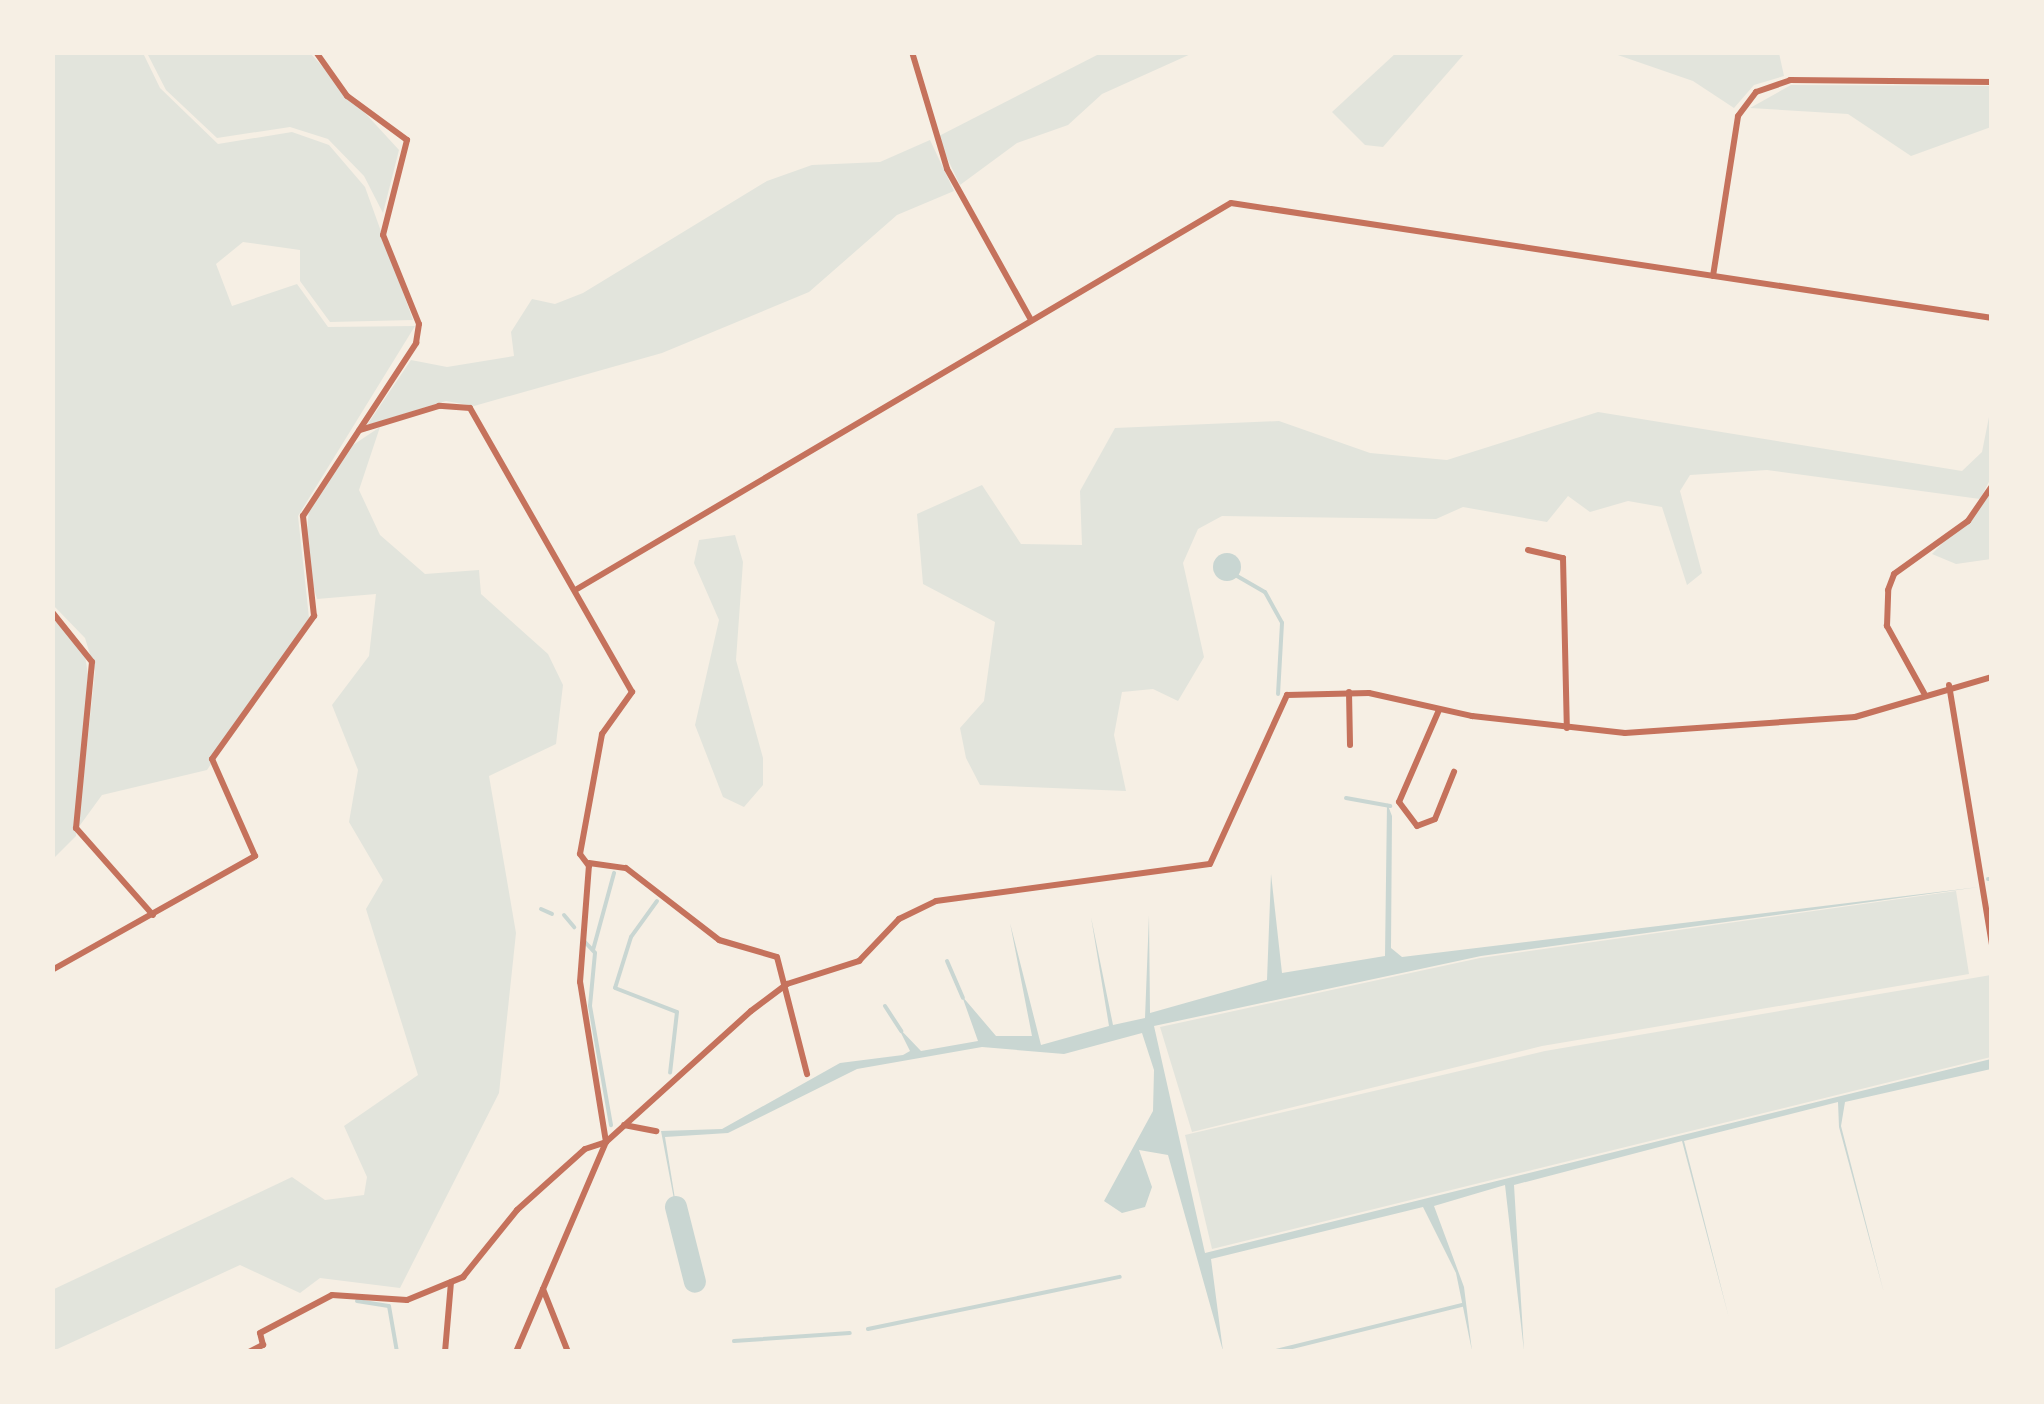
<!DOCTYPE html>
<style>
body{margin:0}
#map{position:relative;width:2044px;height:1404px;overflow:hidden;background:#f6efe4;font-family:Figtree,sans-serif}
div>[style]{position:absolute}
.green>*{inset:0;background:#e2e4dc}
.water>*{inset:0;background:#c9d6d2}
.round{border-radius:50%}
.stream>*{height:4px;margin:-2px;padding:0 2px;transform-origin:2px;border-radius:2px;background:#c9d6d2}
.river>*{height:22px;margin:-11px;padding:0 11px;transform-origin:11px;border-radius:11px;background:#c9d6d2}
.minor>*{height:6px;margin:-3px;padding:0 3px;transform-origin:3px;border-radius:3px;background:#c5725c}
span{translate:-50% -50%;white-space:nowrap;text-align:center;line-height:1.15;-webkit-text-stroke:9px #f6efe4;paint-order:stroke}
.frame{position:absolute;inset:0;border:55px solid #f6efe4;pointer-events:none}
</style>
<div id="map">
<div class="green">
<div style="clip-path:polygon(52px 53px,143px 53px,160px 88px,218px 144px,292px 132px,329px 145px,365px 187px,413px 320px,330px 322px,300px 281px,300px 250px,243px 242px,216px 264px,232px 306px,297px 284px,328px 327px,415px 326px,298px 516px,309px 618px,207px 770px,102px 795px,78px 828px,95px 671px,85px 638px,53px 605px)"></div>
<div style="clip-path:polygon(147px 53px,310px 53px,399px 150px,383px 213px,364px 176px,328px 139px,290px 127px,217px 138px,166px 90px)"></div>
<div style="clip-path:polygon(1101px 53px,1193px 53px,1102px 94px,1068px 125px,1017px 143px,960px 185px,937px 137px)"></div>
<div style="clip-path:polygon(1396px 53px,1465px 53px,1383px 147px,1365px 145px,1332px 112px)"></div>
<div style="clip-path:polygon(1612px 53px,1779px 53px,1784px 76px,1754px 85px,1734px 108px,1693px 81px)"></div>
<div style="clip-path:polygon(1791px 85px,1991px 86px,1991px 127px,1911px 156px,1848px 114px,1750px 108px)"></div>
<div style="clip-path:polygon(930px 140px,954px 191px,897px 215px,809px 292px,662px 353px,474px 406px,446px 401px,367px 425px,411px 360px,447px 367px,514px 356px,511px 332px,532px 299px,555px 304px,583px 293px,767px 181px,812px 165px,880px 162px)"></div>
<div style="clip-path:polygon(1991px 407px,1991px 478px,1980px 499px,1767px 470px,1690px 475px,1680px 491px,1702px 573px,1687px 585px,1662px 507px,1628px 501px,1590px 512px,1568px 496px,1547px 522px,1463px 507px,1436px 519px,1222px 516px,1198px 529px,1183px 563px,1204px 657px,1178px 701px,1153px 689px,1122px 692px,1114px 735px,1126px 791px,980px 785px,966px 758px,960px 728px,984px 701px,995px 622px,923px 584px,917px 514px,982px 485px,1021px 544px,1082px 545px,1080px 491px,1115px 428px,1279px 421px,1370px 453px,1447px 460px,1598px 412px,1962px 471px,1982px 452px)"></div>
<div style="clip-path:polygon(380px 427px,359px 490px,380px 535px,425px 574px,479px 570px,481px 594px,548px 654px,563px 685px,556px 744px,489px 776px,516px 933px,499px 1093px,400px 1288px,320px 1278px,300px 1293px,240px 1265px,53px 1351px,52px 1290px,292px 1177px,325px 1200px,364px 1195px,367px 1177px,344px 1126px,418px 1075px,366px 909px,383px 880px,349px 822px,358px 770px,332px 705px,369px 656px,376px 594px,317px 599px,305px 557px,309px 508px,350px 447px)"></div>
<div style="clip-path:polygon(1991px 493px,1991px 559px,1956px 564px,1932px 554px)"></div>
<div style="clip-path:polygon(735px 535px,743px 562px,736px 660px,763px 758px,763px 785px,744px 807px,723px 797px,695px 725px,719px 620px,694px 563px,699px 540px)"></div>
<div style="clip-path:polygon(52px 618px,84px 649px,88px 675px,76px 836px,53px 859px)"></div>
<div style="clip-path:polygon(1956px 891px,1969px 974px,1542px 1046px,1192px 1132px,1160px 1027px,1480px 958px)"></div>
<div style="clip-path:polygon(1991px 975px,1991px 1057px,1212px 1249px,1185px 1135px,1545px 1051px)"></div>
</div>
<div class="water">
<div class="round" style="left:1213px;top:553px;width:28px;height:28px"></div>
<div style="clip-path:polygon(1387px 803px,1392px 816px,1391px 948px,1402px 957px,1979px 887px,1481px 956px,1154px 1026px,1205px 1253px,1991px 1059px,1991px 1069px,1845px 1102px,1841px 1126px,1884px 1293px,1839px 1127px,1838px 1102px,1684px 1141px,1729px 1318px,1682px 1141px,1514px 1185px,1524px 1351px,1505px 1185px,1434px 1206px,1464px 1287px,1472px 1351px,1456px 1273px,1423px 1207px,1211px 1259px,1223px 1351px,1168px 1155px,1139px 1150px,1152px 1187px,1145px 1207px,1122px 1213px,1104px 1201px,1153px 1111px,1154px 1070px,1142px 1033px,1064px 1054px,982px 1047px,857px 1069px,728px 1133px,665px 1137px,681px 1236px,661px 1131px,722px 1129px,840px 1063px,903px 1055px,910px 1051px,898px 1027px,921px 1051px,978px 1041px,962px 996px,996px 1036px,1032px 1036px,1010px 923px,1041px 1045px,1109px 1026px,1091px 917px,1113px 1025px,1145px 1018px,1149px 915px,1150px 1013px,1267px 980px,1271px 874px,1282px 973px,1385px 956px)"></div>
</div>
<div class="stream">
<div style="left:1237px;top:576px;width:32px;rotate:30deg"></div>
<div style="left:1265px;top:592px;width:35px;rotate:61deg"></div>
<div style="left:1282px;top:623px;width:71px;rotate:93.2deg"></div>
<div style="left:1346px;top:798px;width:45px;rotate:10.3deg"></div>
<div style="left:1988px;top:879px;width:4px"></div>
<div style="left:657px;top:901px;width:44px;rotate:125.8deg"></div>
<div style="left:631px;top:937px;width:53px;rotate:107.4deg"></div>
<div style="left:615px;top:988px;width:66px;rotate:21.2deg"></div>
<div style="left:677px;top:1012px;width:61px;rotate:96.5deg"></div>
<div style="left:541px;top:909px;width:12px;rotate:24deg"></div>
<div style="left:564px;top:915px;width:16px;rotate:50deg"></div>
<div style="left:584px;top:941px;width:16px;rotate:47deg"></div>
<div style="left:595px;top:953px;width:53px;rotate:95.4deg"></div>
<div style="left:590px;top:1006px;width:121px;rotate:80deg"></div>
<div style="left:593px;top:950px;width:80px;rotate:-74.7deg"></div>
<div style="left:947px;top:961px;width:40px;rotate:66.6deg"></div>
<div style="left:885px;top:1006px;width:30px;rotate:57deg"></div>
<div style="left:357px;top:1301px;width:32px;rotate:9deg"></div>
<div style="left:389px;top:1306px;width:47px;rotate:80.1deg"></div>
<div style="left:868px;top:1329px;width:257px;rotate:-11.7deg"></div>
<div style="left:734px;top:1341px;width:116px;rotate:-3.9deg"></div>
<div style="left:1272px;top:1352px;width:196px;rotate:-13.9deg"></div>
</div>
<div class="river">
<div style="left:676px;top:1207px;width:77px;rotate:75.8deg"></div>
</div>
<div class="minor">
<div style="left:912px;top:52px;width:122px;rotate:73.3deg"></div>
<div style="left:947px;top:169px;width:173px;rotate:60.9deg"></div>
<div style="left:1713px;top:276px;width:162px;rotate:-81.1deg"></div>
<div style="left:1738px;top:116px;width:30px;rotate:-53deg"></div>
<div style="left:1756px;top:92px;width:36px;rotate:-19deg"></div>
<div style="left:1790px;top:80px;width:202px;rotate:0.6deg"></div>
<div style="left:1528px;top:550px;width:36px;rotate:13deg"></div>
<div style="left:1563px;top:558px;width:170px;rotate:88.7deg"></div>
<div style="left:577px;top:589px;width:759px;rotate:-30.55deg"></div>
<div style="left:1231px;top:203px;width:770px;rotate:8.59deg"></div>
<div style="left:52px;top:612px;width:64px;rotate:51.3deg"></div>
<div style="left:92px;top:662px;width:167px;rotate:95.5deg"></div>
<div style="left:76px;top:828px;width:116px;rotate:48.5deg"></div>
<div style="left:1949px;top:685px;width:263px;rotate:80.6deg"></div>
<div style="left:1349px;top:692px;width:53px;rotate:88.9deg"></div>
<div style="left:1924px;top:693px;width:77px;rotate:-118.9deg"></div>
<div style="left:1887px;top:626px;width:36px;rotate:-88deg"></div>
<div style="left:1888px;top:590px;width:17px;rotate:-69deg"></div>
<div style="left:1894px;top:574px;width:91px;rotate:-35.6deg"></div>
<div style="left:1968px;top:521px;width:42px;rotate:-55.6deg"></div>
<div style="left:1439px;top:710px;width:100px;rotate:113.5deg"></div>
<div style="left:1399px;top:802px;width:30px;rotate:53deg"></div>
<div style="left:1417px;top:826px;width:19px;rotate:-21deg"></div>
<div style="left:1435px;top:819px;width:51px;rotate:-68deg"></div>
<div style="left:589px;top:863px;width:37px;rotate:8deg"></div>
<div style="left:626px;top:868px;width:118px;rotate:37.7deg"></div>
<div style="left:719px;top:940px;width:60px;rotate:16.3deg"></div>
<div style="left:777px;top:957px;width:121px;rotate:75.6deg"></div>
<div style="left:52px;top:970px;width:233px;rotate:-29.3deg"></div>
<div style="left:255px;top:856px;width:106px;rotate:-113.9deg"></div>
<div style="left:212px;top:759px;width:176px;rotate:-54.5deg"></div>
<div style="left:314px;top:616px;width:101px;rotate:-96.3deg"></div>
<div style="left:303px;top:516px;width:207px;rotate:-56.8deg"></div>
<div style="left:416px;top:343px;width:19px;rotate:-81deg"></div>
<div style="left:419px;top:324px;width:96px;rotate:-112deg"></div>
<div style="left:383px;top:235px;width:98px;rotate:-75.8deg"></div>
<div style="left:407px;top:140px;width:74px;rotate:-143.7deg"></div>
<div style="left:347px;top:96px;width:54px;rotate:-125.2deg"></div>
<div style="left:624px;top:1125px;width:33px;rotate:11deg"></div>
<div style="left:543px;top:1289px;width:68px;rotate:68.4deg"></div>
<div style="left:249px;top:1352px;width:16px;rotate:-27deg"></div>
<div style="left:263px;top:1345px;width:12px;rotate:-104deg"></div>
<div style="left:260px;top:1333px;width:81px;rotate:-27.8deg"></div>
<div style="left:332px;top:1295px;width:75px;rotate:3.8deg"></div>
<div style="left:407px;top:1300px;width:61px;rotate:-22.3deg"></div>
<div style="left:463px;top:1277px;width:86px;rotate:-51.1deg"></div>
<div style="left:517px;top:1210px;width:91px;rotate:-41.9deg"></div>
<div style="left:585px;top:1149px;width:22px;rotate:-18deg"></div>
<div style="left:606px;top:1142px;width:162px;rotate:-99.2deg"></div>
<div style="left:580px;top:982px;width:116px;rotate:-85.6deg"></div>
<div style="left:589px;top:866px;width:15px;rotate:-127deg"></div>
<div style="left:580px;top:854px;width:122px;rotate:-79.6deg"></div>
<div style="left:602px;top:734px;width:52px;rotate:-54.5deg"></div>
<div style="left:632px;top:692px;width:327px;rotate:-119.7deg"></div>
<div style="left:470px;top:408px;width:31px;rotate:-176deg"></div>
<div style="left:439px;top:406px;width:83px;rotate:163.1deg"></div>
<div style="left:445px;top:1352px;width:70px;rotate:-85.1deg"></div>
<div style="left:516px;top:1352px;width:228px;rotate:-66.8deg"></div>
<div style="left:606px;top:1142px;width:195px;rotate:-42.1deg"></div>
<div style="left:751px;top:1011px;width:45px;rotate:-36.9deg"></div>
<div style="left:787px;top:984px;width:76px;rotate:-17.7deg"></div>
<div style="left:859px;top:961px;width:58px;rotate:-46.4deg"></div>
<div style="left:899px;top:919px;width:41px;rotate:-25.9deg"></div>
<div style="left:936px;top:901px;width:276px;rotate:-7.7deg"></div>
<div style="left:1210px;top:864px;width:186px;rotate:-65.5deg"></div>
<div style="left:1287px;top:695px;width:82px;rotate:-1.4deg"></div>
<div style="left:1369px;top:693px;width:106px;rotate:12.6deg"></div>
<div style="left:1472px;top:716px;width:154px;rotate:6.3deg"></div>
<div style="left:1625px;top:733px;width:231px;rotate:-4deg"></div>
<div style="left:1855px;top:717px;width:143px;rotate:-16.3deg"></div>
</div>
<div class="frame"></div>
</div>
